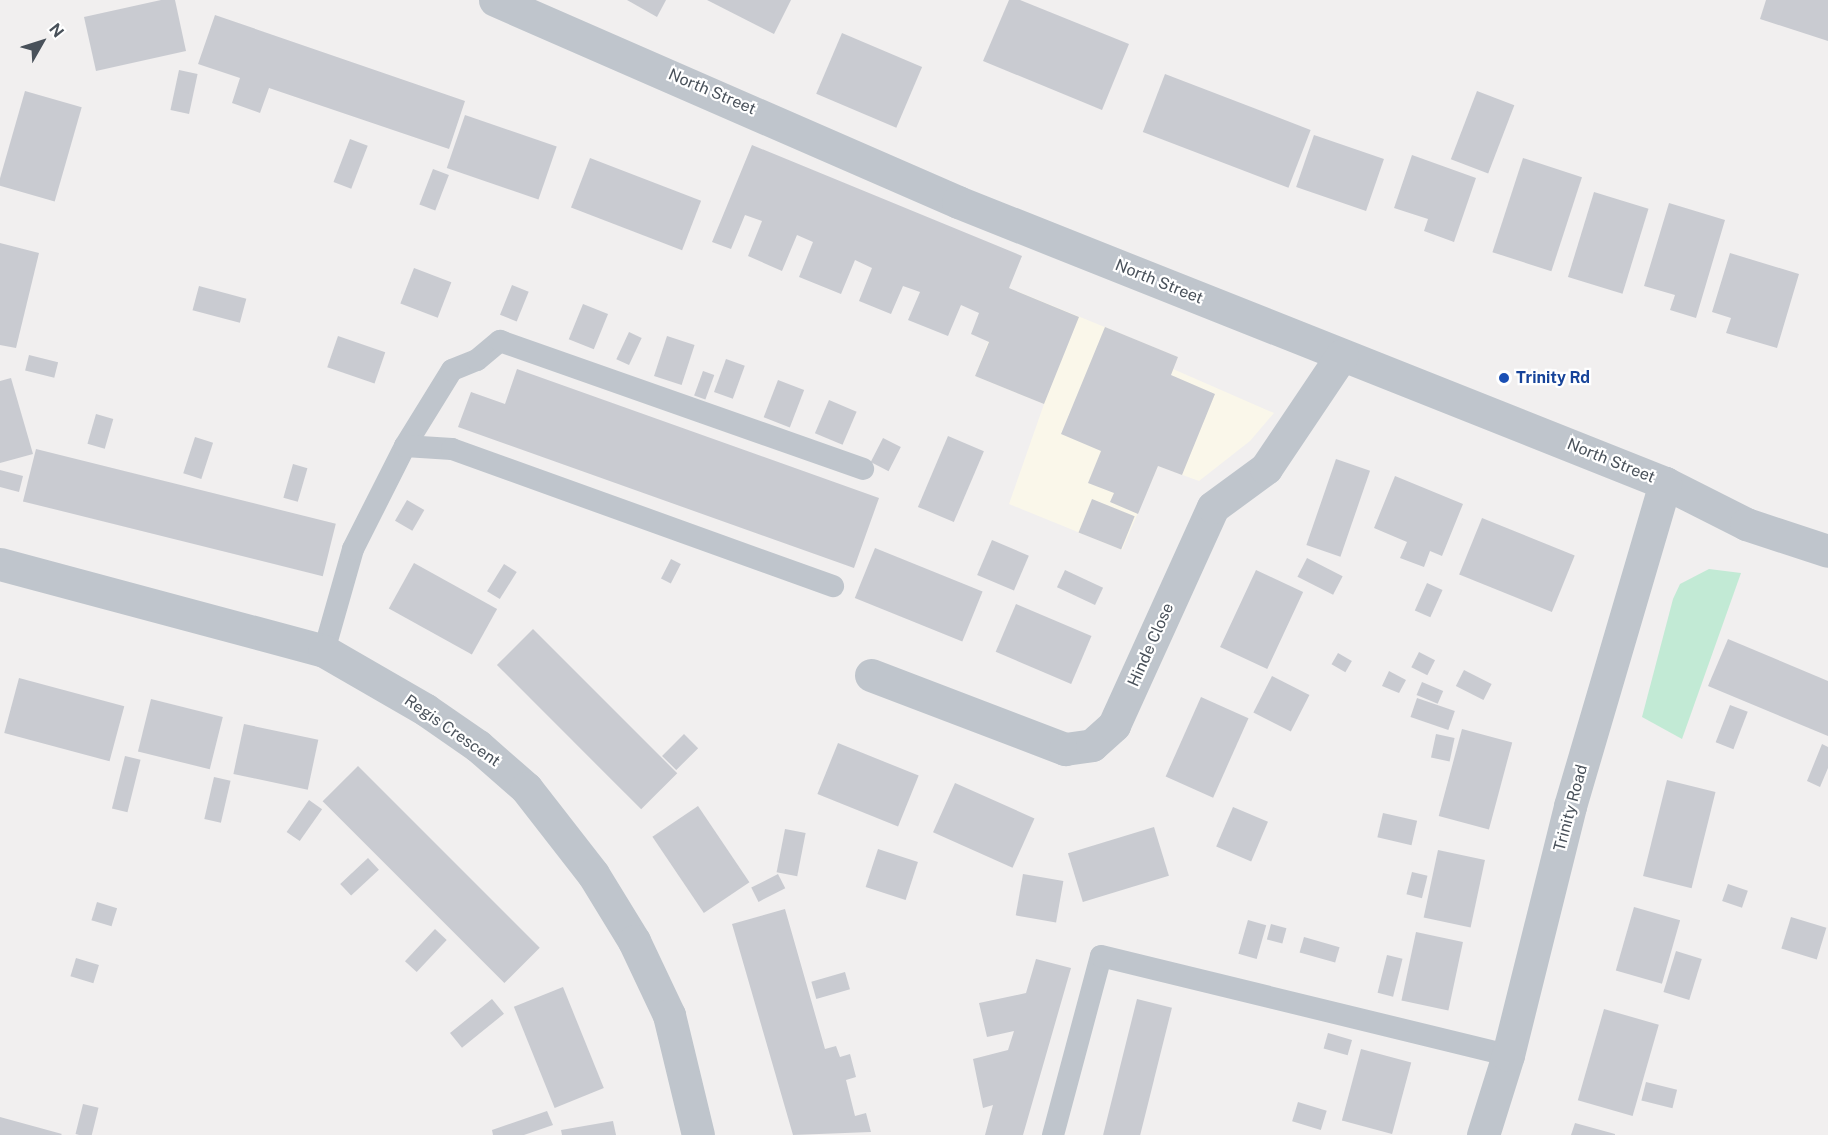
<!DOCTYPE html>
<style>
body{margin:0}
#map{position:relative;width:1828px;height:1135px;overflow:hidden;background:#f1efef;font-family:"Public Sans",sans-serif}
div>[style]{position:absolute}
.commercial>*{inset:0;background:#faf7ea}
.green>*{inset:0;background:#c2ead5}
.building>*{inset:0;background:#c9cbd1;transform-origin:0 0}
.service>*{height:22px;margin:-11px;padding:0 11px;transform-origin:11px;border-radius:11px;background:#bfc5cc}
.minor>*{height:33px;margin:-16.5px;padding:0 16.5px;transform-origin:16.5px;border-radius:16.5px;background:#bfc5cc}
.dots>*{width:16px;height:16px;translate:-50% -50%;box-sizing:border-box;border:3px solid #fff;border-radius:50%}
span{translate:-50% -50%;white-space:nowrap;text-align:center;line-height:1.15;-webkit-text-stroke:4.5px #fff;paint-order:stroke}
.street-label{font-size:16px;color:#49515a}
.transit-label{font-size:16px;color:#164399;font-weight:700}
.left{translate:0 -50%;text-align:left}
.north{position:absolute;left:12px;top:12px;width:60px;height:60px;-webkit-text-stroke:4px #fff;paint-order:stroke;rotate:51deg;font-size:16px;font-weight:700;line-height:24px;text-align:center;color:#49515a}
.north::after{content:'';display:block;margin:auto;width:21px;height:27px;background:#49515a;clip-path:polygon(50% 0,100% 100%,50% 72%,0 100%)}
</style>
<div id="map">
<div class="commercial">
<div style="clip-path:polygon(1009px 288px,1178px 357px,1173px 369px,1274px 413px,1250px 441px,1199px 481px,1158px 466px,1122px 550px,1009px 504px,1044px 404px,975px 376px)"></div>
</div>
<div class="green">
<div style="clip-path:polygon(1709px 569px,1741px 573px,1682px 739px,1642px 717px,1673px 599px,1680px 584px)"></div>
</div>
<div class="building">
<div style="clip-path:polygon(161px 0,175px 0,186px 51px,96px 71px,84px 17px)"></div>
<div style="clip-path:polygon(627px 0,666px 0,657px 17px)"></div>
<div style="clip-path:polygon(707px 0,791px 0,774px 34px)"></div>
<div style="clip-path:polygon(1009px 0,1020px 0,1129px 44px,1102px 110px,983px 61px)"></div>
<div style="clip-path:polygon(1766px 0,1828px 0,1828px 41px,1760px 19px)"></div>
<div style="clip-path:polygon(215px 15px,465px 101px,449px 149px,269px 88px,260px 113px,232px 103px,240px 78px,198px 64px)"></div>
<div style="left:842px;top:33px;width:87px;height:66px;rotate:23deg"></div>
<div style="left:179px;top:70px;width:19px;height:41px;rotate:12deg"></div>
<div style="left:1165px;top:74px;width:156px;height:62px;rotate:21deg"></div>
<div style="left:25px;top:91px;width:59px;height:98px;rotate:16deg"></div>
<div style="left:1477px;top:91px;width:40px;height:73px;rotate:21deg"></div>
<div style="left:465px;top:115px;width:97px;height:56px;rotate:19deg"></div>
<div style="left:1314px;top:135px;width:74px;height:55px;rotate:19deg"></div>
<div style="left:350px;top:139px;width:19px;height:46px;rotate:21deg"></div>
<div style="clip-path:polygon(752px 145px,1022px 256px,1009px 288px,1079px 317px,1044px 404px,975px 376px,989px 342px,971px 334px,979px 313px,961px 305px,948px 336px,908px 320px,920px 292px,903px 286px,891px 314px,859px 301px,872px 268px,855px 260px,841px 294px,799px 277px,813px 242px,797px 235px,782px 271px,748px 256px,762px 221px,745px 215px,731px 249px,712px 242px)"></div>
<div style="clip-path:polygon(1412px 155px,1476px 178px,1454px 242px,1424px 231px,1428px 219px,1394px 208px)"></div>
<div style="left:590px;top:158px;width:119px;height:53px;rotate:21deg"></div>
<div style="left:1523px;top:158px;width:62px;height:99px;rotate:18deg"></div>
<div style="left:433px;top:169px;width:17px;height:38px;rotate:21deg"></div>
<div style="left:1594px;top:192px;width:57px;height:89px;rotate:17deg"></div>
<div style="clip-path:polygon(1669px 203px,1725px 220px,1696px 318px,1670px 310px,1675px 295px,1644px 286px)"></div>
<div style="clip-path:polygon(0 243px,39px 253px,16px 348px,0 345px)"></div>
<div style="clip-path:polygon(1730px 253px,1799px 274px,1777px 348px,1726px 333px,1731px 318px,1712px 312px)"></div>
<div style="left:414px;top:268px;width:40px;height:38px;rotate:21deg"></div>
<div style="left:512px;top:285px;width:18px;height:32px;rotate:22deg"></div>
<div style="left:199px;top:286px;width:49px;height:25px;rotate:15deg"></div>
<div style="left:583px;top:304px;width:27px;height:38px;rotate:22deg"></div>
<div style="clip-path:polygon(1105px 327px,1178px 357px,1171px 375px,1215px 394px,1182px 475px,1158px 466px,1138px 514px,1110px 502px,1114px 493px,1088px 483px,1101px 451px,1061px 434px)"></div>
<div style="left:629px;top:332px;width:14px;height:30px;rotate:25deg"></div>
<div style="left:338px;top:336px;width:50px;height:33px;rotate:19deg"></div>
<div style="left:667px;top:336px;width:29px;height:42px;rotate:18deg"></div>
<div style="left:29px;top:355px;width:30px;height:16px;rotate:14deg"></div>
<div style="left:726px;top:359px;width:20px;height:35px;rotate:20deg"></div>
<div style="clip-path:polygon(517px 369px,879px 498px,854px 568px,458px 427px,471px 392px,505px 404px)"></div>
<div style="left:703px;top:371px;width:12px;height:26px;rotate:20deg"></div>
<div style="clip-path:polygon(11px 378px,33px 454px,0 463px,0 381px)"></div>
<div style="left:778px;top:380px;width:28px;height:40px;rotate:21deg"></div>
<div style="left:829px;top:400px;width:30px;height:36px;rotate:23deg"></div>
<div style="left:96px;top:414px;width:18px;height:31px;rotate:16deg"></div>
<div style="left:948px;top:436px;width:39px;height:77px;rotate:23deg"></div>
<div style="left:195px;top:437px;width:19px;height:38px;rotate:18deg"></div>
<div style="left:883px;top:438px;width:20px;height:27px;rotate:27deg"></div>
<div style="left:36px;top:449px;width:309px;height:54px;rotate:14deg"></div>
<div style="left:1336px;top:459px;width:36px;height:91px;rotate:19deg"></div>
<div style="left:293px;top:464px;width:15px;height:35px;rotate:16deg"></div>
<div style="clip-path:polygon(0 470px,23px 476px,19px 492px,0 487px)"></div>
<div style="clip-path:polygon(1395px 476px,1463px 504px,1442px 556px,1430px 551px,1424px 567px,1400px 558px,1407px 542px,1374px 528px)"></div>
<div style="left:1092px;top:499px;width:46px;height:36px;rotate:22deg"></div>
<div style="left:407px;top:500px;width:20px;height:24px;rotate:30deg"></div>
<div style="left:1482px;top:518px;width:100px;height:61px;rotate:22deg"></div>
<div style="left:992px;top:540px;width:40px;height:38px;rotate:23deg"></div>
<div style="left:875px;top:548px;width:116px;height:54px;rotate:22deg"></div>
<div style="left:1307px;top:558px;width:40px;height:21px;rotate:27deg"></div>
<div style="left:671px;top:559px;width:11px;height:22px;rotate:27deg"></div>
<div style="left:414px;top:563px;width:95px;height:52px;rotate:29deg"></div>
<div style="left:504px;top:564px;width:15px;height:32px;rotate:32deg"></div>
<div style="left:1065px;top:570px;width:42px;height:19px;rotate:25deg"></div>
<div style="left:1256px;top:570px;width:52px;height:85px;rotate:25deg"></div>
<div style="left:1427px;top:583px;width:17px;height:30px;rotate:24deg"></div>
<div style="left:1016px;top:604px;width:82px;height:52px;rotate:23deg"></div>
<div style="left:533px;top:629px;width:204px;height:51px;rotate:45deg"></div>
<div style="clip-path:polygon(1728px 639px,1828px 681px,1828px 736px,1708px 686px)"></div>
<div style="left:1419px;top:652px;width:18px;height:17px;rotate:27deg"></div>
<div style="left:1338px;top:653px;width:16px;height:13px;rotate:30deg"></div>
<div style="left:1464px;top:670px;width:31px;height:18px;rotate:27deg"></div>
<div style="clip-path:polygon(1389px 671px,1406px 680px,1399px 693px,1382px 686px)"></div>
<div style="left:1272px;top:676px;width:42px;height:41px;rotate:27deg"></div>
<div style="left:19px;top:678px;width:109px;height:57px;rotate:15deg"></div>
<div style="left:1422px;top:682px;width:23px;height:14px;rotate:23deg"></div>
<div style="left:1201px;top:697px;width:52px;height:87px;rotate:24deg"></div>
<div style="left:1417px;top:698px;width:40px;height:20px;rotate:19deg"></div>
<div style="left:151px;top:699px;width:74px;height:54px;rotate:14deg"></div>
<div style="left:1730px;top:705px;width:19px;height:40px;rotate:21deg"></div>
<div style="left:244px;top:724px;width:76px;height:51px;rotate:12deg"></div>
<div style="left:1462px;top:729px;width:52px;height:90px;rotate:15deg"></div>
<div style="left:684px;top:734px;width:20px;height:31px;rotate:45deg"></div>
<div style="left:1436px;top:734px;width:19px;height:24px;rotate:12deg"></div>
<div style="left:838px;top:743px;width:87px;height:55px;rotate:22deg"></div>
<div style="clip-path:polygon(1822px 744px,1828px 747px,1828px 768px,1820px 787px,1807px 781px)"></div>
<div style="left:125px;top:756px;width:16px;height:54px;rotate:14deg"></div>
<div style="left:358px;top:766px;width:257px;height:50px;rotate:45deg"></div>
<div style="left:214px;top:777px;width:17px;height:43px;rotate:13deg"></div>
<div style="left:1667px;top:780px;width:50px;height:99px;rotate:14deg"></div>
<div style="left:955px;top:783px;width:87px;height:54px;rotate:24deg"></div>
<div style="left:309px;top:800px;width:16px;height:39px;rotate:35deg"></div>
<div style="left:698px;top:806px;width:92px;height:55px;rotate:56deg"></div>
<div style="left:1233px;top:807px;width:38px;height:43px;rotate:23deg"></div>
<div style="left:1383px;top:813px;width:35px;height:25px;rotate:13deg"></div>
<div style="left:1154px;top:827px;width:51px;height:90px;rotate:73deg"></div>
<div style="left:785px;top:829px;width:21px;height:44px;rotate:11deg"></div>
<div style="left:878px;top:849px;width:42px;height:40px;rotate:18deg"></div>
<div style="left:1438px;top:850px;width:48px;height:69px;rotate:12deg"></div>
<div style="left:368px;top:858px;width:16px;height:38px;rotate:47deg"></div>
<div style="left:1412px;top:872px;width:16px;height:23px;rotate:14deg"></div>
<div style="left:778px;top:874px;width:16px;height:30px;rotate:63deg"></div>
<div style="left:1023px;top:874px;width:41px;height:42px;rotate:10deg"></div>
<div style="left:1728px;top:884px;width:21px;height:18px;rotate:19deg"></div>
<div style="left:97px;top:902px;width:21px;height:19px;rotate:17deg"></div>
<div style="left:1634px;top:907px;width:48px;height:66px;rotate:16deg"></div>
<div style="clip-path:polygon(785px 909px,825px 1049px,836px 1046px,840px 1057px,850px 1054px,856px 1077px,846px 1080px,855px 1116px,866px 1113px,871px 1132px,793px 1135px,732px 924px)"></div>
<div style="left:1791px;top:917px;width:37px;height:33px;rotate:17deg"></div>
<div style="left:1248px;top:920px;width:19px;height:35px;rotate:16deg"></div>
<div style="left:1271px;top:924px;width:16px;height:16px;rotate:15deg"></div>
<div style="left:435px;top:929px;width:16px;height:44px;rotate:43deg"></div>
<div style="left:1416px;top:932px;width:48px;height:70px;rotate:12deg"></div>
<div style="left:1304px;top:937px;width:37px;height:16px;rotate:16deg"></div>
<div style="left:1676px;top:951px;width:27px;height:43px;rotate:17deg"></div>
<div style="left:1387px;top:955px;width:16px;height:39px;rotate:14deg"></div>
<div style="left:76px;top:958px;width:24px;height:19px;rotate:17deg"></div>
<div style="clip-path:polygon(1036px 959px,1071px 968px,1023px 1135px,985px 1135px,993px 1105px,983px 1108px,973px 1059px,1008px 1050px,1014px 1031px,987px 1037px,979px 1003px,1026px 993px)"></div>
<div style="left:845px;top:972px;width:18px;height:35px;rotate:74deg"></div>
<div style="left:563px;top:987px;width:109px;height:53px;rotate:68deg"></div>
<div style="left:492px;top:999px;width:19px;height:54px;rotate:51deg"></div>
<div style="left:1137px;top:999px;width:36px;height:140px;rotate:14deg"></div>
<div style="left:1604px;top:1009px;width:57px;height:95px;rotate:16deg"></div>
<div style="left:1328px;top:1033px;width:25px;height:16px;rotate:16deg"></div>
<div style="left:1361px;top:1049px;width:52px;height:74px;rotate:15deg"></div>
<div style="left:1646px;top:1082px;width:32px;height:19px;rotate:14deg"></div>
<div style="left:1298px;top:1102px;width:30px;height:20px;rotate:17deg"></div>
<div style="left:83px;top:1104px;width:16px;height:31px;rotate:14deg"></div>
<div style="clip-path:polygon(547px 1111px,553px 1125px,524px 1135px,493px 1135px,492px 1130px)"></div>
<div style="clip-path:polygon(0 1117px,62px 1134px,61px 1135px,0 1135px)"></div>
<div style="clip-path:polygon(613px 1121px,616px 1135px,562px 1135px,561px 1130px)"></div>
<div style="clip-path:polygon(1575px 1123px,1615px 1134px,1615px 1135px,1571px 1135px)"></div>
</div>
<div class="service">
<div style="left:405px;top:446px;width:89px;rotate:-58.3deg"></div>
<div style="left:452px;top:370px;width:27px;rotate:-22deg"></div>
<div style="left:477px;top:360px;width:30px;rotate:-40deg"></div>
<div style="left:500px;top:341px;width:385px;rotate:19.4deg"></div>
<div style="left:324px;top:651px;width:106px;rotate:-74.1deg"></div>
<div style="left:353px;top:549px;width:115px;rotate:-63.2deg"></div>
<div style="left:405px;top:446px;width:47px;rotate:3.7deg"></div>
<div style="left:452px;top:449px;width:405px;rotate:19.8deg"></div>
<div style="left:1053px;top:1135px;width:185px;rotate:-75deg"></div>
<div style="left:1101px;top:956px;width:419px;rotate:13.7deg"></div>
</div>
<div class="minor">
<div style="left:495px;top:0;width:505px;rotate:23.57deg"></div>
<div style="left:958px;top:202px;width:761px;rotate:21.68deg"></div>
<div style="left:1665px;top:483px;width:91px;rotate:26.8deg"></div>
<div style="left:1746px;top:524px;width:86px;rotate:18.2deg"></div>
<div style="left:0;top:564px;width:335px;rotate:15deg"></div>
<div style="left:324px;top:651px;width:118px;rotate:30deg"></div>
<div style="left:426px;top:710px;width:63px;rotate:34.7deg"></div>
<div style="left:478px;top:746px;width:64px;rotate:41.2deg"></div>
<div style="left:526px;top:788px;width:109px;rotate:52.1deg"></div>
<div style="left:593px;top:874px;width:79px;rotate:58.5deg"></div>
<div style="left:634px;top:941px;width:82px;rotate:64.7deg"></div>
<div style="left:669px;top:1015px;width:123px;rotate:76.4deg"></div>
<div style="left:871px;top:675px;width:208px;rotate:20.9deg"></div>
<div style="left:1065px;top:749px;width:27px;rotate:-8deg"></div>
<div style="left:1092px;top:745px;width:30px;rotate:-42deg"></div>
<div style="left:1114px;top:725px;width:239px;rotate:-65.6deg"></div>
<div style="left:1213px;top:507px;width:66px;rotate:-36.3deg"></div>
<div style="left:1266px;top:468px;width:136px;rotate:-56.1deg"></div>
<div style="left:1483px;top:1135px;width:84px;rotate:-72.6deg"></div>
<div style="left:1508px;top:1055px;width:257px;rotate:-76deg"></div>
<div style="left:1570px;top:806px;width:337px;rotate:-73.6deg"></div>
</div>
<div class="dots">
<div style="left:1504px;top:378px;background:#1a4fb4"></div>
</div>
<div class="street-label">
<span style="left:712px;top:92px;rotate:23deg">North Street</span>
<span style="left:1159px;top:282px;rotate:22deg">North Street</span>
<span style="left:1611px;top:461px;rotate:22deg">North Street</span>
<span style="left:1151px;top:645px;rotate:-66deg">Hinde Close</span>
<span style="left:452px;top:731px;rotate:35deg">Regis Crescent</span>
<span style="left:1571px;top:808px;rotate:-75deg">Trinity Road</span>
</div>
<div class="transit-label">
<span class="left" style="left:1516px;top:378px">Trinity Rd</span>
</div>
<div class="north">N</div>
</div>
